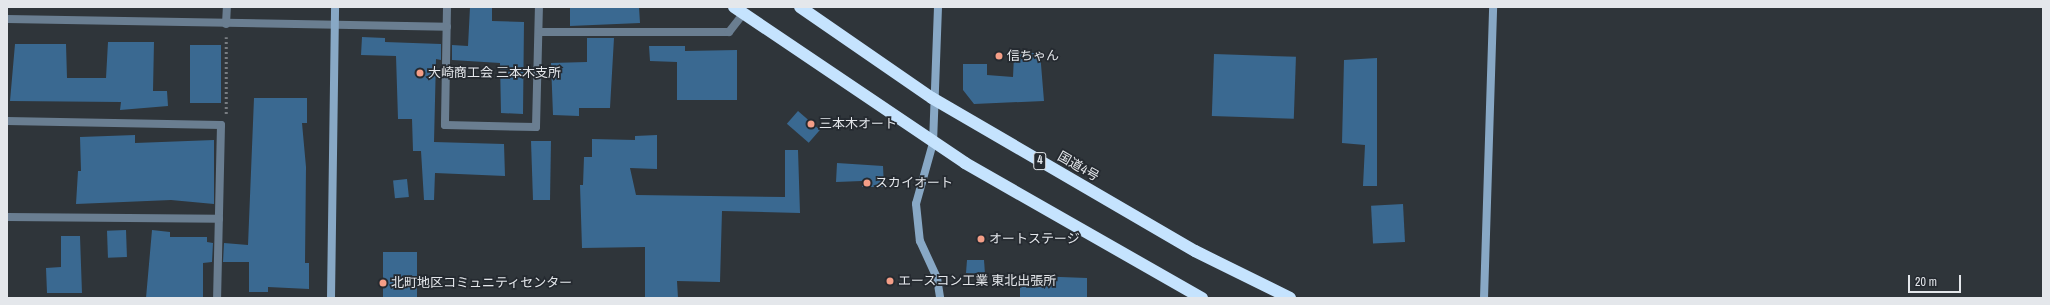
<!DOCTYPE html>
<meta charset="utf-8">
<style>
body{margin:0}
#map{position:relative;width:2050px;height:305px;overflow:hidden;background:#2f353a;font-family:"Archivo Narrow","Noto Sans JP",sans-serif}
div>[style]{position:absolute}
.building>*{inset:0;background:#3a6991;transform-origin:0 0}
.path>*{height:2.5px;margin-top:-1.25px;transform-origin:0;background:repeating-linear-gradient(90deg,#787c81 0 2px,transparent 0 5px)}
.street>*{height:8px;margin:-4px;padding:0 4px;transform-origin:4px;border-radius:4px;background:#6a7e91}
.secondary>*{height:8px;margin:-4px;padding:0 4px;transform-origin:4px;border-radius:4px;background:#88a8c5}
.highway>*{height:12px;margin:-6px;padding:0 6px;transform-origin:6px;border-radius:6px;background:#c5e3fe}
.dots>*{width:11px;height:11px;translate:-50% -50%;box-sizing:border-box;border:2px solid #252a30;border-radius:50%}
span{translate:-50% -50%;white-space:nowrap;text-align:center;line-height:1.15;-webkit-text-stroke:3.5px #252a30;paint-order:stroke}
.shield-label span{padding:1px 3px;background:#252a30;border:1px solid;border-radius:3px;-webkit-text-stroke-width:0}
.shield-label{font-size:12px;color:#e4e7eb;font-weight:700}
.poi-label{font-size:13px;color:#e4e7eb}
.left{translate:0 -50%;text-align:left}
.street-label{font-size:13px;color:#e4e7eb}
.frame{position:absolute;inset:0;border:8px solid #e4e7eb;pointer-events:none}
.scale{position:absolute;left:1908px;top:275px;width:53px;height:18px;box-sizing:border-box;border:2px solid #e4e7eb;border-top:0;padding-left:5px;font-size:12px;line-height:14px;white-space:nowrap;color:#e4e7eb;-webkit-text-stroke:3px #252a30;paint-order:stroke}
</style>
<div id="map">
<div class="building">
<div style="clip-path:polygon(470px 7px,492px 7px,492px 21px,524px 22px,523px 114px,501px 113px,500px 63px,452px 60px,452px 45px,468px 46px)"></div>
<div style="clip-path:polygon(570px 7px,639px 7px,640px 23px,570px 26px)"></div>
<div style="clip-path:polygon(362px 37px,385px 38px,385px 42px,441px 44px,441px 60px,436px 59px,434px 142px,504px 144px,505px 176px,435px 173px,434px 200px,424px 200px,421px 151px,413px 151px,412px 119px,398px 119px,396px 56px,361px 55px)"></div>
<div style="clip-path:polygon(587px 38px,614px 38px,610px 108px,579px 108px,579px 116px,553px 115px,551px 63px,587px 62px)"></div>
<div style="clip-path:polygon(108px 42px,154px 42px,153px 91px,167px 91px,168px 106px,120px 110px,121px 102px,10px 101px,15px 44px,66px 44px,67px 78px,106px 78px)"></div>
<div style="left:190px;top:45px;width:31px;height:58px"></div>
<div style="clip-path:polygon(649px 46px,685px 46px,685px 51px,737px 50px,737px 100px,677px 100px,677px 62px,650px 61px)"></div>
<div style="clip-path:polygon(1040px 52px,1044px 101px,974px 104px,963px 90px,963px 64px,987px 64px,987px 75px,1013px 77px,1014px 55px)"></div>
<div style="left:1214px;top:54px;width:82px;height:62px;rotate:2deg"></div>
<div style="clip-path:polygon(1377px 58px,1377px 186px,1363px 186px,1365px 145px,1342px 143px,1344px 60px)"></div>
<div style="clip-path:polygon(254px 98px,307px 98px,307px 123px,302px 123px,306px 167px,305px 263px,309px 263px,309px 289px,268px 287px,268px 292px,249px 292px,249px 262px,223px 262px,224px 243px,248px 245px)"></div>
<div style="left:798px;top:111px;width:29px;height:17px;rotate:41deg"></div>
<div style="clip-path:polygon(135px 135px,135px 143px,214px 140px,214px 204px,171px 200px,76px 204px,78px 171px,81px 171px,80px 137px)"></div>
<div style="clip-path:polygon(657px 135px,657px 169px,630px 168px,636px 195px,785px 197px,785px 150px,798px 150px,800px 213px,722px 211px,720px 282px,677px 281px,678px 298px,645px 298px,645px 247px,582px 248px,580px 185px,583px 185px,584px 157px,592px 157px,592px 139px,635px 140px,635px 136px)"></div>
<div style="clip-path:polygon(531px 141px,551px 141px,550px 200px,533px 200px)"></div>
<div style="clip-path:polygon(837px 163px,883px 166px,884px 187px,862px 187px,862px 181px,836px 182px)"></div>
<div style="left:407px;top:179px;width:18px;height:14px;rotate:84deg"></div>
<div style="left:1403px;top:204px;width:38px;height:32px;rotate:87deg"></div>
<div style="left:126px;top:230px;width:27px;height:19px;rotate:88deg"></div>
<div style="clip-path:polygon(152px 230px,170px 232px,170px 237px,207px 237px,207px 242px,213px 243px,212px 262px,203px 263px,203px 298px,146px 298px)"></div>
<div style="clip-path:polygon(61px 236px,80px 236px,82px 293px,47px 293px,46px 268px,61px 267px)"></div>
<div style="left:383px;top:252px;width:34px;height:46px"></div>
<div style="clip-path:polygon(967px 260px,984px 260px,985px 274px,966px 273px)"></div>
<div style="clip-path:polygon(1034px 276px,1087px 278px,1087px 298px,1020px 298px,1020px 277px)"></div>
</div>
<div class="path">
<div style="left:226px;top:114px;width:77px;rotate:-90deg"></div>
</div>
<div class="street">
<div style="left:447px;top:7px;width:118px;rotate:91deg"></div>
<div style="left:445px;top:125px;width:91px;rotate:1.3deg"></div>
<div style="left:536px;top:127px;width:120px;rotate:-88.6deg"></div>
<div style="left:7px;top:19px;width:440px;rotate:1deg"></div>
<div style="left:226px;top:24px;width:17px;rotate:-87deg"></div>
<div style="left:539px;top:32px;width:190px"></div>
<div style="left:729px;top:32px;width:23px;rotate:-52deg"></div>
<div style="left:7px;top:121px;width:214px;rotate:1.1deg"></div>
<div style="left:221px;top:125px;width:173px;rotate:91.3deg"></div>
<div style="left:7px;top:217px;width:212px;rotate:0.5deg"></div>
</div>
<div class="secondary">
<div style="left:938px;top:7px;width:136px;rotate:92.1deg"></div>
<div style="left:933px;top:143px;width:63px;rotate:105.6deg"></div>
<div style="left:916px;top:204px;width:37px;rotate:84deg"></div>
<div style="left:920px;top:241px;width:41px;rotate:65.3deg"></div>
<div style="left:937px;top:278px;width:20px;rotate:81deg"></div>
<div style="left:331px;top:298px;width:291px;rotate:-89.2deg"></div>
<div style="left:1484px;top:298px;width:291px;rotate:-88.2deg"></div>
</div>
<div class="highway">
<div style="left:734px;top:7px;width:279px;rotate:34deg"></div>
<div style="left:965px;top:163px;width:273px;rotate:29.7deg"></div>
<div style="left:800px;top:7px;width:160px;rotate:34.6deg"></div>
<div style="left:932px;top:98px;width:304px;rotate:30.2deg"></div>
<div style="left:1195px;top:251px;width:106px;rotate:26.3deg"></div>
</div>
<div class="dots">
<div style="left:999px;top:56px;background:#f49e87"></div>
<div style="left:420px;top:73px;background:#f49e87"></div>
<div style="left:811px;top:124px;background:#f49e87"></div>
<div style="left:867px;top:183px;background:#f49e87"></div>
<div style="left:981px;top:239px;background:#f49e87"></div>
<div style="left:890px;top:281px;background:#f49e87"></div>
<div style="left:383px;top:283px;background:#f49e87"></div>
</div>
<div class="shield-label">
<span style="left:1040px;top:161px">4</span>
</div>
<div class="poi-label">
<span class="left" style="left:1007px;top:56px">信ちゃん</span>
<span class="left" style="left:428px;top:73px">大崎商工会 三本木支所</span>
<span class="left" style="left:819px;top:124px">三本木オート</span>
<span class="left" style="left:875px;top:183px">スカイオート</span>
<span class="left" style="left:989px;top:239px">オートステージ</span>
<span class="left" style="left:898px;top:281px">エースコン工業 東北出張所</span>
<span class="left" style="left:391px;top:283px">北町地区コミュニティセンター</span>
</div>
<div class="street-label">
<span style="left:1078px;top:167px;rotate:30deg">国道4号</span>
</div>
<div class="frame"></div>
<div class="scale">20 m</div>
</div>
